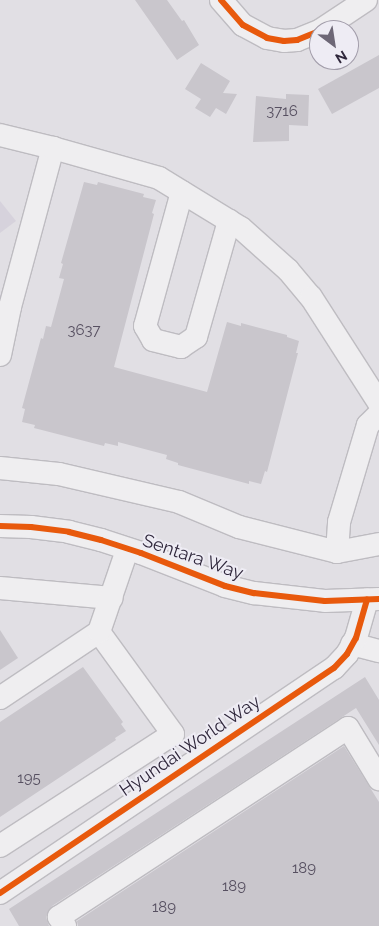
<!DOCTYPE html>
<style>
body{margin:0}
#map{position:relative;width:379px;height:926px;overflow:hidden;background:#e1dfe4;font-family:Raleway,sans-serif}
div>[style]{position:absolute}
.built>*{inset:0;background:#d6d2dc}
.building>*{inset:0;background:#c9c6cc}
.roads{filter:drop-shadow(1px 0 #bebcc1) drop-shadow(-1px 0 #bebcc1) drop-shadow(0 1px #bebcc1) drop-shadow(0 -1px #bebcc1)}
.minor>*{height:22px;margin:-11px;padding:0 11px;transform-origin:11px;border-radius:11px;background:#efeef0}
.cycleway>*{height:6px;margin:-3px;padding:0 3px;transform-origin:3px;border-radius:3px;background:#e8590c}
span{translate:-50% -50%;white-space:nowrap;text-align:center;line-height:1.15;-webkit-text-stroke:4px #eeecf4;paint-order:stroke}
.number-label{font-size:15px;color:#575061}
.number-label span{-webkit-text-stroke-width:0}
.street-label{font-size:18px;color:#2f273b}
.north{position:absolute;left:309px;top:20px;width:50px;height:50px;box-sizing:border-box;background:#eeecf4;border:1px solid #a29daa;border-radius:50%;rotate:149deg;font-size:14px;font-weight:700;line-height:20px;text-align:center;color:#2f273b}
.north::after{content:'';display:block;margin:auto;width:18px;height:22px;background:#6d6776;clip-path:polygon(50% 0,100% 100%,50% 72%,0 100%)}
</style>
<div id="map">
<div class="built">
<div style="clip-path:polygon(0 201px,16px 221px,0 233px)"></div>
</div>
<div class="building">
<div style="clip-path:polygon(135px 0,167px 0,182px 21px,184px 20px,199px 45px,177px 60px)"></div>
<div style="clip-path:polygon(379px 55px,379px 88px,332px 114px,318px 89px)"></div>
<div style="clip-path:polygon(201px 63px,230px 81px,223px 93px,237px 94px,226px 114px,216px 108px,210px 117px,195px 108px,201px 99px,185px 89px)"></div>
<div style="clip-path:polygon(286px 94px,309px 95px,308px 126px,289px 125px,289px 141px,253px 142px,256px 96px,286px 99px)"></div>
<div style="clip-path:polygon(84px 182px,97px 185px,98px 182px,144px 194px,143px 197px,156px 200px,152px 213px,154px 214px,114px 367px,207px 392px,227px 322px,241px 326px,241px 323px,287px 335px,287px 337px,299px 341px,296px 353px,298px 353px,267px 472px,265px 471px,261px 484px,249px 481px,249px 484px,178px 465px,178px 463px,166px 459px,167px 455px,118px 442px,118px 446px,105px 443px,104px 446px,34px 428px,35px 425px,22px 422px,25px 409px,22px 408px,41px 338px,43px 339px,46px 326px,51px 327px,64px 279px,59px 278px,63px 264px,61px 263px)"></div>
<div style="clip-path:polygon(0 630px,18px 658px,0 670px)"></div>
<div style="clip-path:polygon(83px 667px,123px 722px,121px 724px,126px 731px,115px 738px,116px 740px,0 817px,0 722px)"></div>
<div style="clip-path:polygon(365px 677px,379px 700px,379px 745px,356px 708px,52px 906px,46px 917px,49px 926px,19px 926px,9px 909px)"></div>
<div style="clip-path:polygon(344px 746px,379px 802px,379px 926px,78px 926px,77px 921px)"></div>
</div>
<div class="roads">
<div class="minor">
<div style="left:221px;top:0;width:33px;rotate:49deg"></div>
<div style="left:243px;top:25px;width:27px;rotate:28deg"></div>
<div style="left:267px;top:38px;width:17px;rotate:10deg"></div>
<div style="left:284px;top:41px;width:13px;rotate:-4deg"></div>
<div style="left:297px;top:40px;width:24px;rotate:-22deg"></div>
<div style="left:321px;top:30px;width:54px;rotate:-33.7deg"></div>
<div style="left:0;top:135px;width:55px;rotate:13.8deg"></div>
<div style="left:182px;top:192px;width:139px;rotate:105.4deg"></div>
<div style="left:145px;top:326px;width:16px;rotate:60deg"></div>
<div style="left:153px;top:340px;width:29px;rotate:14deg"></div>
<div style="left:181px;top:347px;width:18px;rotate:-34deg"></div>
<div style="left:196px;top:337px;width:121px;rotate:-74.1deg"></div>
<div style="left:0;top:355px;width:49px;rotate:-78.2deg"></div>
<div style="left:10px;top:307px;width:165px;rotate:-74.9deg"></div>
<div style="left:53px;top:148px;width:110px;rotate:15.8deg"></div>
<div style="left:159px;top:178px;width:96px;rotate:31.4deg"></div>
<div style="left:241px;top:228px;width:63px;rotate:41.8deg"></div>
<div style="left:288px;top:270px;width:35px;rotate:50deg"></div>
<div style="left:311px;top:297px;width:126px;rotate:57.3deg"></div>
<div style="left:0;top:468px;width:59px;rotate:5.8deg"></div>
<div style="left:59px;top:474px;width:123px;rotate:13.1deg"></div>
<div style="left:179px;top:502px;width:65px;rotate:22.6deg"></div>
<div style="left:239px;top:527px;width:101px;rotate:14.3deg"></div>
<div style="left:337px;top:552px;width:43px;rotate:-10.8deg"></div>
<div style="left:0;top:526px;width:31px;rotate:2deg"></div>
<div style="left:31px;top:527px;width:38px;rotate:7deg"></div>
<div style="left:69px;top:532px;width:33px;rotate:14deg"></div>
<div style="left:101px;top:540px;width:42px;rotate:18deg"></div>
<div style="left:141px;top:553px;width:90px;rotate:21.4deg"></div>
<div style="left:225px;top:586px;width:30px;rotate:14deg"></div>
<div style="left:254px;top:593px;width:71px;rotate:6.4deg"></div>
<div style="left:325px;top:601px;width:54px;rotate:-2.1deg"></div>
<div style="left:337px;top:552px;width:30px;rotate:-86deg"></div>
<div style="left:339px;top:522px;width:101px;rotate:-73.4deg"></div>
<div style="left:368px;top:425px;width:16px;rotate:-45deg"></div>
<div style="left:0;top:588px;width:112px;rotate:5.1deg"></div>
<div style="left:352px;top:644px;width:28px;rotate:15deg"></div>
<div style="left:0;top:698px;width:119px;rotate:-33.7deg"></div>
<div style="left:0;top:846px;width:206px;rotate:-32.9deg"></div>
<div style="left:173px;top:734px;width:126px;rotate:-126deg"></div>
<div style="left:99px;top:632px;width:87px;rotate:-71.1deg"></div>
<div style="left:0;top:893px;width:403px;rotate:-34deg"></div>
<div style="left:334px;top:668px;width:19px;rotate:-47deg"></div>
<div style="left:347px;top:654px;width:18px;rotate:-61deg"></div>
<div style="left:356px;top:638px;width:40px;rotate:-74deg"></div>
<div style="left:65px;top:926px;width:11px;rotate:-124deg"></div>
<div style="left:59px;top:917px;width:345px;rotate:-33.2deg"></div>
<div style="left:348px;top:728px;width:60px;rotate:58.7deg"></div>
</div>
</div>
<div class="cycleway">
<div style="left:221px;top:0;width:33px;rotate:49deg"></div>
<div style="left:243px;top:25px;width:27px;rotate:28deg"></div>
<div style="left:267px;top:38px;width:17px;rotate:10deg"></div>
<div style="left:284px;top:41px;width:13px;rotate:-4deg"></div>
<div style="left:297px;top:40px;width:24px;rotate:-22deg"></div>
<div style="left:0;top:526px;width:31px;rotate:2deg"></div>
<div style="left:31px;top:527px;width:38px;rotate:7deg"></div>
<div style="left:69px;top:532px;width:33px;rotate:14deg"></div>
<div style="left:101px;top:540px;width:42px;rotate:18deg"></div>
<div style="left:141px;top:553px;width:90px;rotate:21.4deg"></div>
<div style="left:225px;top:586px;width:30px;rotate:14deg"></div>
<div style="left:254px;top:593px;width:71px;rotate:6.4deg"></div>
<div style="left:325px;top:601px;width:54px;rotate:-2.1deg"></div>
<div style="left:0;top:893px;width:403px;rotate:-34deg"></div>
<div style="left:334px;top:668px;width:19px;rotate:-47deg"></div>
<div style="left:347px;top:654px;width:18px;rotate:-61deg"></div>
<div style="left:356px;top:638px;width:40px;rotate:-74deg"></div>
</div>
<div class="number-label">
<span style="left:282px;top:112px">3716</span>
<span style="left:84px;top:331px">3637</span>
<span style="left:29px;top:779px">195</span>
<span style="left:304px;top:869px">189</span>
<span style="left:234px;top:887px">189</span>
<span style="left:164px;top:908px">189</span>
</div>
<div class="street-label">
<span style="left:193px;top:557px;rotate:19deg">Sentara Way</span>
<span style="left:190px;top:746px;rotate:-34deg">Hyundai World Way</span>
</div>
<div class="north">N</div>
</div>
